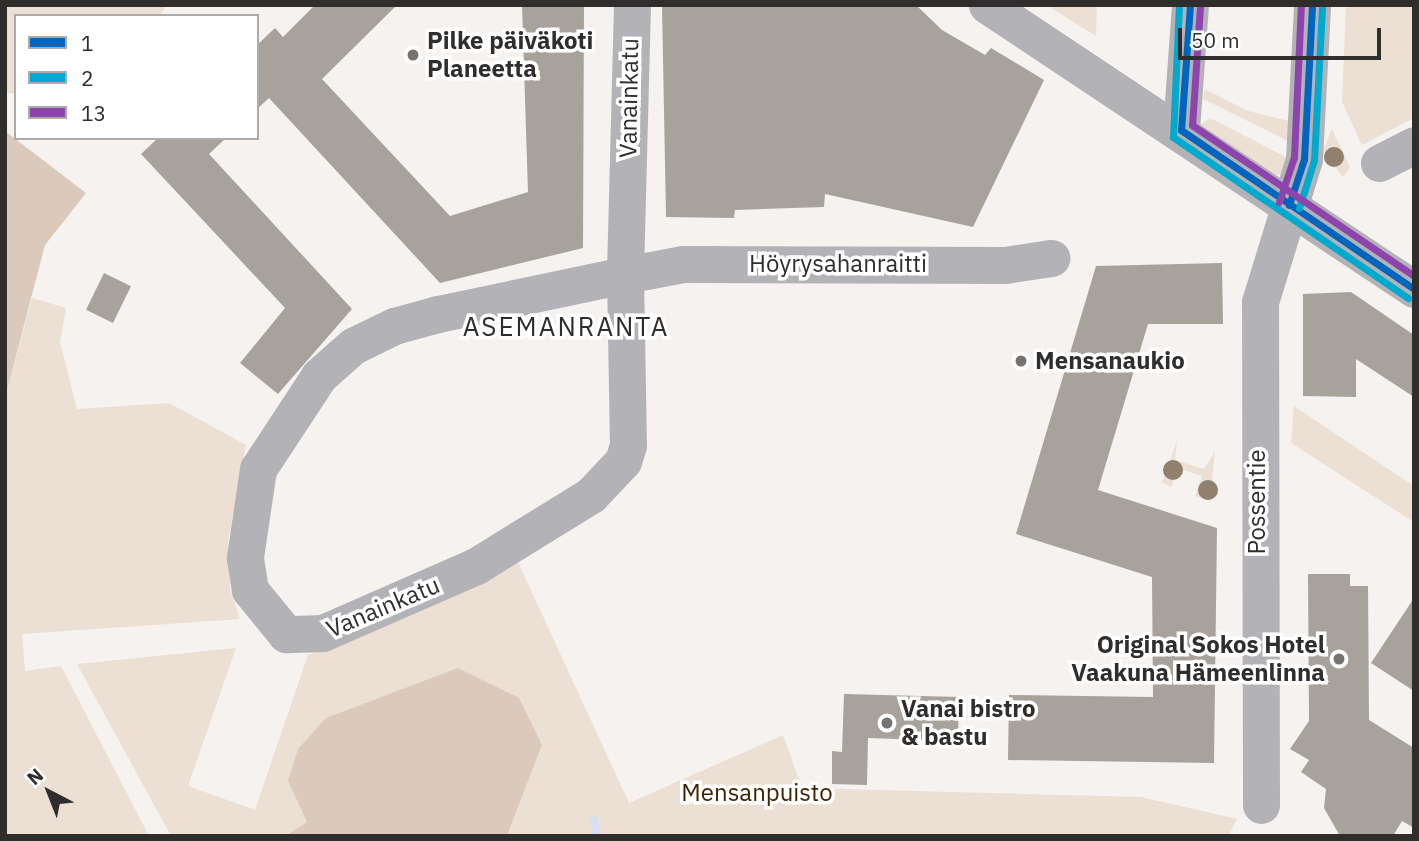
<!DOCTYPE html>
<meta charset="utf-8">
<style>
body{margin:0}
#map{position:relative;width:1419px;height:841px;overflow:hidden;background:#f5f2f0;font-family:"IBM Plex Sans",sans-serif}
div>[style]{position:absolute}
.green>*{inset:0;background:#ecdfd4}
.forest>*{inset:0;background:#dbcabc}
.stream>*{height:8px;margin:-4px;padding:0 4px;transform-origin:4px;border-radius:4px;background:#d8def4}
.building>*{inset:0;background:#a7a29c;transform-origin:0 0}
.minor>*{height:37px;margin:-18.5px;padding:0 18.5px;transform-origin:18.5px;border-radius:18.5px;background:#b3b3b7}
.bus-1>*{height:7px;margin:-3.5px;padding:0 3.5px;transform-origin:3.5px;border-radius:3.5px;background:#0065bd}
.bus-2>*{height:7px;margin:-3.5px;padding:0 3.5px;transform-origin:3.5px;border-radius:3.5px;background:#00a9ce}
.bus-3>*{height:7px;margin:-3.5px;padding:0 3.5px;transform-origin:3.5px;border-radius:3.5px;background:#8e44ad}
.trees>*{width:20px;height:20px;margin:-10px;border-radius:50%;background:#91806e}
.dots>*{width:19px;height:19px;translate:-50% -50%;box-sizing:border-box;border:4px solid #fff;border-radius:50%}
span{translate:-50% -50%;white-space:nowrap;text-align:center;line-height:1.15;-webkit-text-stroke:7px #fff;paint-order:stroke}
.poi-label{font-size:24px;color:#302e2c;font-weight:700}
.left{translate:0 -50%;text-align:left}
.right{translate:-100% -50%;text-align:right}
.street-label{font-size:24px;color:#302e2c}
.park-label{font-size:24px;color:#402303}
.neighbourhood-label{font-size:26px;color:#302e2c;letter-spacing:2px}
.frame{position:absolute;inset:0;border:7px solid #302e2c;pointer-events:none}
.legend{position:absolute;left:14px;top:14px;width:245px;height:126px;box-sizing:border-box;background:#fff;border:2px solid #acabab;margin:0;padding:9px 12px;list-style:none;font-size:21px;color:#302e2c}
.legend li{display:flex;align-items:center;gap:14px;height:35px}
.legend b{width:35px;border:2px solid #acabab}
.north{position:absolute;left:14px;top:757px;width:70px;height:70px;-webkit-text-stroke:5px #fff;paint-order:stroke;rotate:318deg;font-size:19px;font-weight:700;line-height:28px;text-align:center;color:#302e2c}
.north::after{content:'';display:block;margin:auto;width:24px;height:32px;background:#302e2c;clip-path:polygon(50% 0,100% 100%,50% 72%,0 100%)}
.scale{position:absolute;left:1178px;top:28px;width:203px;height:32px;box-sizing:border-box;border:4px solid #302e2c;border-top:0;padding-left:9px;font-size:21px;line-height:24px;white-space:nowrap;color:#302e2c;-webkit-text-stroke:5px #fff;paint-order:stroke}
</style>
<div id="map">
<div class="green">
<div style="clip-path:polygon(5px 5px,167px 5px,159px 16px,16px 16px,16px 94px,5px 92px)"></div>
<div style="clip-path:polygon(1046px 5px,1097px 5px,1096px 36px)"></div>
<div style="clip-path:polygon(1346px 5px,1414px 5px,1414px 118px,1362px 145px,1342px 102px)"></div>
<div style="clip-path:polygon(1205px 89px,1248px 111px,1293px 122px,1294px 144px,1203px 99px)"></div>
<div style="clip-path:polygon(1210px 118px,1286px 157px,1284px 172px,1275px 176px,1200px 125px)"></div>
<div style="clip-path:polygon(1332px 129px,1350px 167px,1343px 177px,1323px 151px)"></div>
<div style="clip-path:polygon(32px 298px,66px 308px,60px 342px,77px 409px,169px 403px,246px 445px,228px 540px,230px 589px,240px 619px,22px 634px,25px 671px,61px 666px,149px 836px,5px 836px,5px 398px)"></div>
<div style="clip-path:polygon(1294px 406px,1414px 486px,1414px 522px,1291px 443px)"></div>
<div style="clip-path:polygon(1177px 441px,1175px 460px,1204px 469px,1215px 451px,1210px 501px,1195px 496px,1202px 476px,1179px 468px,1171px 487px,1162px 482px)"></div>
<div style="clip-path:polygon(517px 560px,629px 803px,783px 735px,802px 788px,1141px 797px,1237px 819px,1228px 836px,507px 836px,542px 745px,307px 822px,285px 836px,171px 836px,77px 664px,236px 648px,188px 786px,255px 810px,308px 655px)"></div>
</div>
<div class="forest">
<div style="clip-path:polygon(5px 131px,86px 193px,45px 245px,5px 398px)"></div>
<div style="clip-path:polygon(458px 668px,519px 698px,542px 745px,507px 836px,285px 836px,307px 822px,288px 781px,298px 749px,326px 718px)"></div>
</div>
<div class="stream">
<div style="left:594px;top:820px;width:16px;rotate:79deg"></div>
</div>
<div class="building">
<div style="clip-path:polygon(315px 5px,397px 5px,322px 79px,450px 216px,528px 192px,522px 5px,584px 5px,583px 248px,440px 283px,269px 98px,257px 109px,257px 45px,275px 28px,283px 37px)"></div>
<div style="clip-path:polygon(662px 5px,916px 5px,942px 30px,985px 55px,991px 48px,1044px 80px,973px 227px,825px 194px,824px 207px,735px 210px,734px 218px,666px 217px)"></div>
<div style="clip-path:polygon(158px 138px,226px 138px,209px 154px,352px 309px,278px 394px,240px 363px,285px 308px,141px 154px)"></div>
<div style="clip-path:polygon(1222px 263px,1223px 324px,1148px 324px,1098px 490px,1217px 528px,1214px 763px,1008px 760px,1009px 695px,1153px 697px,1152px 577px,1016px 534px,1096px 266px)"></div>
<div style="left:104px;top:273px;width:30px;height:41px;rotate:26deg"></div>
<div style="clip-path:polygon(1351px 292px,1414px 335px,1414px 397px,1356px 359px,1356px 397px,1303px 396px,1303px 294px)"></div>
<div style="clip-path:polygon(1308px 574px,1350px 574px,1350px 586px,1368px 586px,1369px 720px,1414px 748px,1414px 828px,1402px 821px,1393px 836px,1340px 836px,1324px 808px,1326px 789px,1301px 772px,1309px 760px,1290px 749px,1309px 721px)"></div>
<div style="clip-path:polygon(1414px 598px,1414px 691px,1371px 663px)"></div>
<div style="clip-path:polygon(844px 694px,959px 697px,958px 741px,868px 738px,867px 785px,832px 784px,832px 751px,842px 752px)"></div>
</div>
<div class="minor">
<div style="left:632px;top:5px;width:270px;rotate:91.5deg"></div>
<div style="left:625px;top:275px;width:170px;rotate:89deg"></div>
<div style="left:628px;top:445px;width:17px;rotate:107deg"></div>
<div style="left:623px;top:461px;width:47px;rotate:133.3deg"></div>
<div style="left:591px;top:495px;width:135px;rotate:148.3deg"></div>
<div style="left:476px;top:566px;width:167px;rotate:156.4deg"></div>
<div style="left:323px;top:633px;width:37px;rotate:178deg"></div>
<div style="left:286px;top:634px;width:57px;rotate:-129.3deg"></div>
<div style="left:250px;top:590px;width:33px;rotate:-99deg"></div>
<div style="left:245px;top:557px;width:89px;rotate:-81.6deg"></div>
<div style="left:258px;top:469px;width:111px;rotate:-56.7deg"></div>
<div style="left:319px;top:376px;width:45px;rotate:-41.4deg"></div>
<div style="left:353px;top:346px;width:46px;rotate:-26deg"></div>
<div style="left:394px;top:326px;width:46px;rotate:-15.3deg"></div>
<div style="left:438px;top:314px;width:191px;rotate:-11.8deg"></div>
<div style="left:625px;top:275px;width:59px;rotate:-10.7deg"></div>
<div style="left:683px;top:264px;width:322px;rotate:0.2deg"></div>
<div style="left:1005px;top:265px;width:47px;rotate:-8.7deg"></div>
<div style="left:987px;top:5px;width:513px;rotate:33.63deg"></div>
<div style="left:1181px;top:130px;width:125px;rotate:-85.9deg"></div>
<div style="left:1379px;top:163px;width:39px;rotate:-27deg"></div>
<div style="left:1261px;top:805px;width:503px;rotate:-90.11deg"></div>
<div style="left:1260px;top:302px;width:150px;rotate:-72.9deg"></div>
<div style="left:1304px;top:159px;width:154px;rotate:-87deg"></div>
</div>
<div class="bus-1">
<div style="left:1190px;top:5px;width:125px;rotate:94.1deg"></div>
<div style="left:1181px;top:130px;width:282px;rotate:34.3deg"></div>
<div style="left:1289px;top:205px;width:48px;rotate:-71.9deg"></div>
<div style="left:1304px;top:159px;width:154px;rotate:-87deg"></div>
</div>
<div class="bus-2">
<div style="left:1179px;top:5px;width:132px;rotate:92.6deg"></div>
<div style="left:1173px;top:137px;width:285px;rotate:34.4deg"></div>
<div style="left:1299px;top:208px;width:50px;rotate:-72.6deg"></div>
<div style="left:1314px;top:160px;width:154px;rotate:-87deg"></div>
</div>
<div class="bus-3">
<div style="left:1200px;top:6px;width:119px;rotate:93.8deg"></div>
<div style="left:1192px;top:125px;width:268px;rotate:34.2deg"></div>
<div style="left:1279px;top:202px;width:47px;rotate:-71.6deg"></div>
<div style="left:1294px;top:157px;width:152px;rotate:-87.4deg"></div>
</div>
<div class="trees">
<div style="left:1334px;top:157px"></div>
<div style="left:1173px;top:470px"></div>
<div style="left:1208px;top:490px"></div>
</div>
<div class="dots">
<div style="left:413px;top:55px;background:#757371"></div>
<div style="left:1021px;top:361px;background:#757371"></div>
<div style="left:1339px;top:659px;background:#757371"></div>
<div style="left:887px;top:723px;background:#757371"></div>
</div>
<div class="poi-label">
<span class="left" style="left:427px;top:55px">Pilke päiväkoti<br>Planeetta</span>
<span class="left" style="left:1035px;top:361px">Mensanaukio</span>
<span class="right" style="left:1325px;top:659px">Original Sokos Hotel<br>Vaakuna Hämeenlinna</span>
<span class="left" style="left:901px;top:723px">Vanai bistro<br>&amp; bastu</span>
</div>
<div class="street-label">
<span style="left:629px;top:98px;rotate:-89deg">Vanainkatu</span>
<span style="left:838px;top:264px">Höyrysahanraitti</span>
<span style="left:1257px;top:502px;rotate:-90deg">Possentie</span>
<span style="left:383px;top:607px;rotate:-23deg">Vanainkatu</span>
</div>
<div class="park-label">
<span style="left:757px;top:793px">Mensanpuisto</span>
</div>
<div class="neighbourhood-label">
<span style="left:566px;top:327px">ASEMANRANTA</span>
</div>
<div class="frame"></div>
<ul class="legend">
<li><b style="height:9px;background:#0065bd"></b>1</li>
<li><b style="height:9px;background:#00a9ce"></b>2</li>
<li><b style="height:9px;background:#8e44ad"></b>13</li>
</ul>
<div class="north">N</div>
<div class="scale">50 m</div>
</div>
